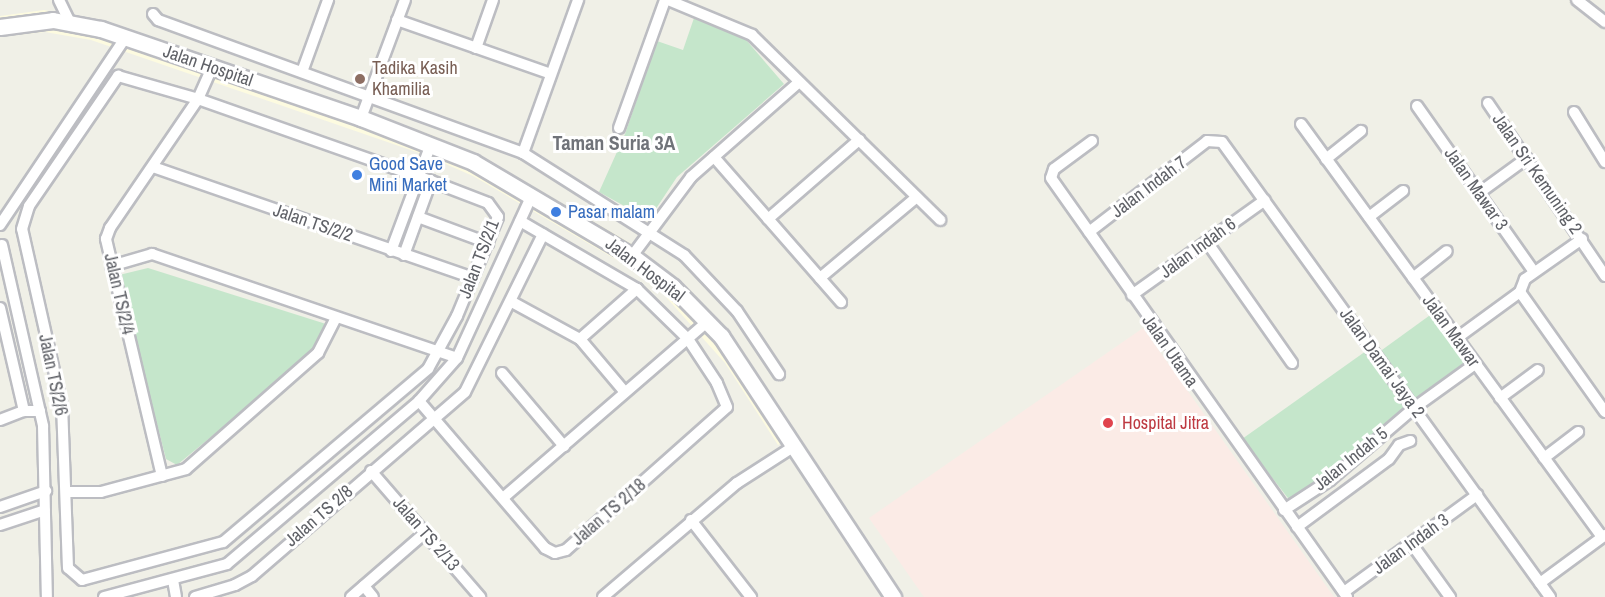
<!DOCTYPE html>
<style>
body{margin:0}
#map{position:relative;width:1605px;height:597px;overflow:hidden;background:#f0f0e7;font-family:"Archivo Narrow",sans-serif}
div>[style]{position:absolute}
.commercial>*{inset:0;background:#fdfbe0}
.medical>*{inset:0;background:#fbebe6}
.green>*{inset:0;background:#c5e6cb;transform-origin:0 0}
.roads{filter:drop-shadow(2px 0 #bcbdc2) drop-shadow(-2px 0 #bcbdc2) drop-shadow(0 2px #bcbdc2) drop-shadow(0 -2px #bcbdc2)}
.street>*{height:10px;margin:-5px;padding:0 5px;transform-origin:5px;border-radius:5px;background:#fff}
.secondary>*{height:15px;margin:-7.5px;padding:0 7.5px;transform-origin:7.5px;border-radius:7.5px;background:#fff}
.dots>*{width:16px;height:16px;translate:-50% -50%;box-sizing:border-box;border:3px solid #fff;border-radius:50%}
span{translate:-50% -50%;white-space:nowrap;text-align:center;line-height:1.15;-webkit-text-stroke:6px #fff;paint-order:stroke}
.street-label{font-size:18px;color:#5f6167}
.education-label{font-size:18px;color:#785e54}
.left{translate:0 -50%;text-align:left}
.shop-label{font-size:18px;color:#366cbe}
.health-label{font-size:18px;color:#be3a42}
.neighbourhood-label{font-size:20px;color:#707379;font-weight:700}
</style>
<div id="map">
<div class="commercial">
<div style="clip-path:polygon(44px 10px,97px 20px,432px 135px,483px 157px,639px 248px,680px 281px,742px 350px,796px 433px,778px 445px,725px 363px,665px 296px,627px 266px,473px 176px,425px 155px,91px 40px,45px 32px,0 37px,0 16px)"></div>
</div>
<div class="medical">
<div style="clip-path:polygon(1143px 328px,1334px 597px,924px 597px,869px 518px)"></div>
</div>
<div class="green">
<div style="clip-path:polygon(694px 18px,741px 34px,784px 84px,677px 177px,651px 216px,644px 217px,599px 192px,625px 134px,657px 41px,683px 50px)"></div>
<div style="clip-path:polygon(148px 268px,326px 324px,316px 350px,177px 465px,166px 459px,119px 275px)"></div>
<div style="left:1433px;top:313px;width:63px;height:64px;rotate:54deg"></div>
<div style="clip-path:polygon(1366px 351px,1406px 408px,1343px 467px,1291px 502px,1242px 439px)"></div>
</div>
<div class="roads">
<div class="street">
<div style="left:59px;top:0;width:25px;rotate:64deg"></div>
<div style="left:668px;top:0;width:91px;rotate:22.6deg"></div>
<div style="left:752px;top:35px;width:264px;rotate:44.5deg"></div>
<div style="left:1577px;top:0;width:36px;rotate:38deg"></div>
<div style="left:153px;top:14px;width:8px;rotate:50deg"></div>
<div style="left:158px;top:20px;width:388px;rotate:20deg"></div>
<div style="left:523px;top:153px;width:191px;rotate:32.4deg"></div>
<div style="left:684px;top:255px;width:77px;rotate:46.6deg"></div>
<div style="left:737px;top:311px;width:76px;rotate:56.3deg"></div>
<div style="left:397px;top:20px;width:163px;rotate:19.3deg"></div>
<div style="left:476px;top:48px;width:51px;rotate:-70.5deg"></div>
<div style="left:302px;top:72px;width:77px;rotate:-70.1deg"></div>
<div style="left:118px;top:76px;width:83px;rotate:16deg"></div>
<div style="left:198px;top:99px;width:247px;rotate:19.4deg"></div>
<div style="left:431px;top:181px;width:61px;rotate:21.1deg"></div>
<div style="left:488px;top:203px;width:17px;rotate:54deg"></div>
<div style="left:498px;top:217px;width:107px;rotate:112.5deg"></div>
<div style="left:457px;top:316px;width:60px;rotate:118.7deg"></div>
<div style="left:428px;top:369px;width:268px;rotate:139.8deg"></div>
<div style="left:223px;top:542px;width:146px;rotate:164.9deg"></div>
<div style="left:82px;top:580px;width:18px;rotate:-139deg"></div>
<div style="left:68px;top:568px;width:162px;rotate:-92.1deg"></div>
<div style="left:62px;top:406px;width:181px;rotate:-102.7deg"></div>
<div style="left:22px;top:229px;width:24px;rotate:-73deg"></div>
<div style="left:29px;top:206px;width:158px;rotate:-55.6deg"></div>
<div style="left:1488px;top:103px;width:209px;rotate:55.9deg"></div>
<div style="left:1417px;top:106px;width:203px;rotate:54.8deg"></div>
<div style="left:1574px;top:112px;width:59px;rotate:58.2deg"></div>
<div style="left:361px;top:118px;width:126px;rotate:-69.6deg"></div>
<div style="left:1301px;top:124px;width:511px;rotate:53.91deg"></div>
<div style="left:619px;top:128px;width:136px;rotate:-70.2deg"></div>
<div style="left:1092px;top:141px;width:47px;rotate:143.6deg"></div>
<div style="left:1054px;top:169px;width:9px;rotate:108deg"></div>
<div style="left:1051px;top:178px;width:513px;rotate:54.76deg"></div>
<div style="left:523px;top:153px;width:163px;rotate:-70.2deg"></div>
<div style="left:714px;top:157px;width:193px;rotate:48.8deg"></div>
<div style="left:1326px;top:159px;width:45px;rotate:-38.7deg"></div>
<div style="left:153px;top:167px;width:339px;rotate:19.1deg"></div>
<div style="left:1479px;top:193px;width:59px;rotate:-36.1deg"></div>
<div style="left:418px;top:217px;width:75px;rotate:20.4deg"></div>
<div style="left:1369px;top:217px;width:43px;rotate:-37.4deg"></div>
<div style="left:768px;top:219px;width:121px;rotate:-41deg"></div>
<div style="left:0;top:225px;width:225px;rotate:-56.2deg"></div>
<div style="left:1089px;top:232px;width:149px;rotate:-37.6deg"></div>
<div style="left:1207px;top:141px;width:15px;rotate:4deg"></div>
<div style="left:1222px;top:142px;width:561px;rotate:54.21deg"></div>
<div style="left:1582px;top:239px;width:70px;rotate:144.9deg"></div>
<div style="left:1525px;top:279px;width:14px;rotate:111deg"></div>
<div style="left:1520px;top:292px;width:147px;rotate:54.7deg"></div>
<div style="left:1207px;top:242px;width:148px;rotate:54.9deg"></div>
<div style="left:2px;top:245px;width:186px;rotate:77.2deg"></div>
<div style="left:43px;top:426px;width:171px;rotate:88.7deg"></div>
<div style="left:391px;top:251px;width:114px;rotate:-69.5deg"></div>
<div style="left:404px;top:255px;width:79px;rotate:-70deg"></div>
<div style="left:632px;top:256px;width:99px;rotate:-53.2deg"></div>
<div style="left:691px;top:177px;width:144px;rotate:-41.3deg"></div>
<div style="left:111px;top:266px;width:43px;rotate:-16.3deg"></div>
<div style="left:152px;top:254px;width:322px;rotate:18.8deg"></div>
<div style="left:820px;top:278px;width:126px;rotate:-39.9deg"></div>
<div style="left:1413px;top:278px;width:43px;rotate:-38.5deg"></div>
<div style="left:1132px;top:295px;width:163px;rotate:-35.5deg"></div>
<div style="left:512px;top:302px;width:77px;rotate:28.6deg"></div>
<div style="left:580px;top:339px;width:68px;rotate:49.8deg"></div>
<div style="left:0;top:308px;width:106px;rotate:76.9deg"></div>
<div style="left:1457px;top:338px;width:78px;rotate:-36.1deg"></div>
<div style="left:580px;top:339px;width:76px;rotate:-41.3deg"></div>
<div style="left:502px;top:373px;width:96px;rotate:49.7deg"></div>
<div style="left:1500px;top:398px;width:47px;rotate:-36.4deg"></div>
<div style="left:419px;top:401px;width:194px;rotate:49.4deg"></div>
<div style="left:545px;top:548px;width:11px;rotate:27deg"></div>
<div style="left:555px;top:553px;width:11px;rotate:-15deg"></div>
<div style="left:566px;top:550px;width:215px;rotate:-41.6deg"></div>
<div style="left:727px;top:407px;width:26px;rotate:-113deg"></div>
<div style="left:717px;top:383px;width:53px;rotate:-123.4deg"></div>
<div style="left:688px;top:339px;width:71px;rotate:-135.6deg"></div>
<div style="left:637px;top:289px;width:135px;rotate:-149.8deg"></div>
<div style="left:0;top:420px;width:26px;rotate:-21deg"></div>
<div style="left:24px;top:411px;width:16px"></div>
<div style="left:1544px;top:458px;width:43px;rotate:-37.4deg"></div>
<div style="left:371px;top:471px;width:167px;rotate:49.1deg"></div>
<div style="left:162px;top:476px;width:244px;rotate:-103.3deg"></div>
<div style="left:106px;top:239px;width:12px;rotate:-70deg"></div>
<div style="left:110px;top:228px;width:156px;rotate:-55.7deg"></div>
<div style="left:198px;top:99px;width:35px;rotate:-66deg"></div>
<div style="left:67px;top:492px;width:34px"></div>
<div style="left:101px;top:492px;width:88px;rotate:-15.1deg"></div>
<div style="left:186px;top:469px;width:176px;rotate:-41.3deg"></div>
<div style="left:318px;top:353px;width:39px;rotate:-63deg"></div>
<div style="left:503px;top:498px;width:271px;rotate:-40.8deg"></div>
<div style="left:0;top:507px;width:49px;rotate:-19.2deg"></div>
<div style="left:1284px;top:510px;width:55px;rotate:-33.1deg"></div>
<div style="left:1330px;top:480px;width:111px;rotate:-40.6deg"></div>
<div style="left:1414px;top:408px;width:75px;rotate:-35.8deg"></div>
<div style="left:691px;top:520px;width:98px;rotate:52.1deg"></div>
<div style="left:0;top:525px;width:47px;rotate:-18.4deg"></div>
<div style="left:1297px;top:527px;width:114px;rotate:-36.5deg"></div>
<div style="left:1389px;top:459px;width:17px;rotate:-54deg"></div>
<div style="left:1399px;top:445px;width:12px;rotate:-20deg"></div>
<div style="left:1411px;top:543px;width:67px;rotate:54.2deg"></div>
<div style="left:173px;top:580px;width:17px;rotate:80deg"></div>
<div style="left:1540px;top:583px;width:81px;rotate:-36.4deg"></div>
<div style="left:364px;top:586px;width:14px;rotate:51deg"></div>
<div style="left:1344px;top:592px;width:165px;rotate:-36.1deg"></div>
<div style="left:104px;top:597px;width:127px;rotate:-15deg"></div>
<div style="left:227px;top:564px;width:252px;rotate:-40.3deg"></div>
<div style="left:419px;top:401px;width:57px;rotate:-48.5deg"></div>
<div style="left:457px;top:358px;width:179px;rotate:-65.3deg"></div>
<div style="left:195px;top:597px;width:42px;rotate:-16.7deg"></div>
<div style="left:235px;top:585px;width:19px;rotate:-28deg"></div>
<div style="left:252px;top:576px;width:281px;rotate:-40.8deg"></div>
<div style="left:465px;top:392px;width:176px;rotate:-63.7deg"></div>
<div style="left:351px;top:597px;width:98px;rotate:-40.9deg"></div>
<div style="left:603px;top:597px;width:176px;rotate:-40.4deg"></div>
<div style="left:737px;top:483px;width:67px;rotate:-32.7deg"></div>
</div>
<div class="secondary">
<div style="left:0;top:27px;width:53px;rotate:-7.5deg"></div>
<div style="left:53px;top:20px;width:49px;rotate:10.6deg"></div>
<div style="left:101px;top:29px;width:275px;rotate:18.9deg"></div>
<div style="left:361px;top:118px;width:120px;rotate:21.4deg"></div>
<div style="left:473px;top:162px;width:185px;rotate:30.6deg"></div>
<div style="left:632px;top:256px;width:51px;rotate:37.1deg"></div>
<div style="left:673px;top:287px;width:69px;rotate:45.6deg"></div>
<div style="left:721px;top:336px;width:313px;rotate:56.6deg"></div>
</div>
</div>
<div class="dots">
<div style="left:360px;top:79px;background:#8d6e63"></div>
<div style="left:357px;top:175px;background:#3f7fe0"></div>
<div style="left:556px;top:212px;background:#3f7fe0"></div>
<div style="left:1108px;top:423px;background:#e0444e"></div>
</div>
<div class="street-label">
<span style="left:208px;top:66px;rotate:19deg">Jalan Hospital</span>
<span style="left:1537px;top:174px;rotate:55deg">Jalan Sri Kemuning 2</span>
<span style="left:1149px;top:187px;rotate:-37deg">Jalan Indah 7</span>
<span style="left:1476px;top:189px;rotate:55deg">Jalan Mawar 3</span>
<span style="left:313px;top:223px;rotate:19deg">Jalan TS/2/2</span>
<span style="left:1198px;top:248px;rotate:-36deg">Jalan Indah 6</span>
<span style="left:479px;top:259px;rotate:-69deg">Jalan TS/2/1</span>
<span style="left:645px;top:270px;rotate:37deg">Jalan Hospital</span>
<span style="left:119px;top:294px;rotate:77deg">Jalan TS/2/4</span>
<span style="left:1451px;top:331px;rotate:54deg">Jalan Mawar</span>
<span style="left:1170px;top:351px;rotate:55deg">Jalan Utama</span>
<span style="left:1382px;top:363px;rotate:54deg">Jalan Damai Jaya 2</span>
<span style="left:53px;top:375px;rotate:78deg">Jalan TS/2/6</span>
<span style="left:1351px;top:459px;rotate:-39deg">Jalan Indah 5</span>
<span style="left:609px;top:512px;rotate:-41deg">Jalan TS 2/18</span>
<span style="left:319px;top:516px;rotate:-41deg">Jalan TS 2/8</span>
<span style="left:426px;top:534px;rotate:49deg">Jalan TS 2/13</span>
<span style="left:1411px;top:544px;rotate:-36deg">Jalan Indah 3</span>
</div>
<div class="education-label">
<span class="left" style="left:372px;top:79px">Tadika Kasih<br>Khamilia</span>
</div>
<div class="shop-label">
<span class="left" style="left:369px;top:175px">Good Save<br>Mini Market</span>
<span class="left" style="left:568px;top:212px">Pasar malam</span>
</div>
<div class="health-label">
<span class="left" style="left:1122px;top:423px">Hospital Jitra</span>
</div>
<div class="neighbourhood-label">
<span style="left:614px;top:142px">Taman Suria 3A</span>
</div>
</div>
